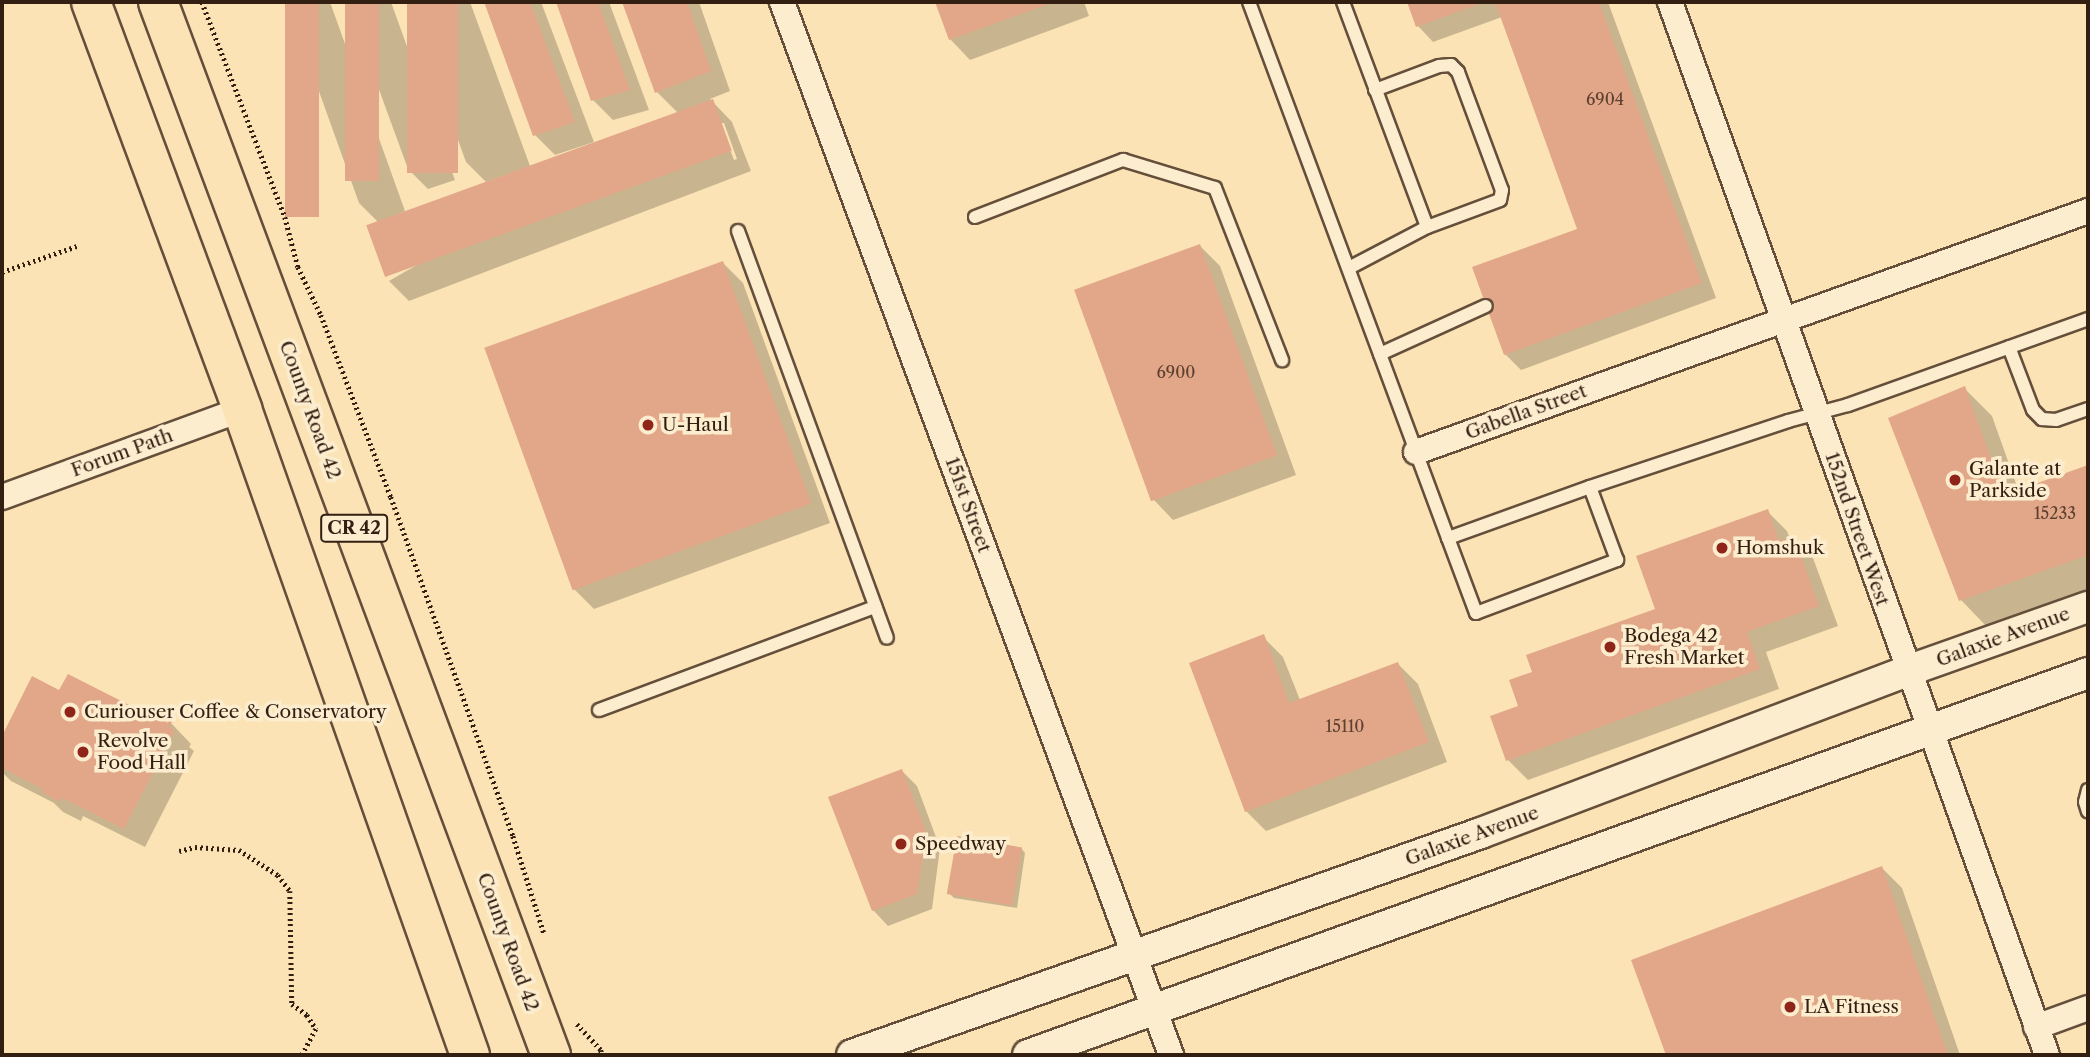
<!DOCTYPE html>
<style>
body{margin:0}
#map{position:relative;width:2090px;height:1057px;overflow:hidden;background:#fbe3b5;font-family:"Libre Caslon Text",serif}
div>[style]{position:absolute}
.shadow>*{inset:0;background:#0003}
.building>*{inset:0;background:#e2a788;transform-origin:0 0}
.path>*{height:4.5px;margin-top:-2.25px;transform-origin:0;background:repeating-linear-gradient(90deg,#331e12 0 2px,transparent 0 5.5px)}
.roads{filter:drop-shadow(2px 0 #654f3b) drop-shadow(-2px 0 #654f3b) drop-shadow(0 2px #654f3b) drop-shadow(0 -2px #654f3b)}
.service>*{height:12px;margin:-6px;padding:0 6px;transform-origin:6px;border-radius:6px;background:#fcedcf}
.minor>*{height:24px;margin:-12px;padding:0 12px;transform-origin:12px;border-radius:12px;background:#fcedcf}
.tertiary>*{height:30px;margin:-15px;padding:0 15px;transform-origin:15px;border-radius:15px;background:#fcedcf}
.trunk>*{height:38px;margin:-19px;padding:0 19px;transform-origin:19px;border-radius:19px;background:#fbe3b5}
.dots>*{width:19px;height:19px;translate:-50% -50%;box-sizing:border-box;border:4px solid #fcedcf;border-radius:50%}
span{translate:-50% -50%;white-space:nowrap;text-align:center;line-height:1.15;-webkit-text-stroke:7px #fcedcf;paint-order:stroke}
.number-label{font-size:16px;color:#5f4030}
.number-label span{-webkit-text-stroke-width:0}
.shield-label span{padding:2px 5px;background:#fcedcf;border:2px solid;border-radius:5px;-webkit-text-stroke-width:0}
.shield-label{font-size:18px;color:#331e12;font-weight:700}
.street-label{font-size:19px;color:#331e12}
.poi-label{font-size:19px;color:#331e12}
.left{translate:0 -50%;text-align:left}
.frame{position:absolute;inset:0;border:4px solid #331e12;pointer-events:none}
</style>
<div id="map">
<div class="shadow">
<div style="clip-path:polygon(287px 2px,330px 2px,405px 211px,379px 223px,359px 203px)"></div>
<div style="clip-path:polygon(347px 2px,391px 2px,455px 180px,428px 189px,408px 169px)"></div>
<div style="clip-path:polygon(408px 2px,470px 2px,530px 166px,486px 182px,466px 162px)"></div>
<div style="clip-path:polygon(486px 2px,541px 2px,594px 142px,555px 155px,535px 135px)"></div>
<div style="clip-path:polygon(558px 2px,609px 2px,649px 110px,613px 120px,593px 100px)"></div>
<div style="clip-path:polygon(evenodd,624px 2px,699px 2px,730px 91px,710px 99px,732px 122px,751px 171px,409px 301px,389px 281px,679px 114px,657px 92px,624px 2px,720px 123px,724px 123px,737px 159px,734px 160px,720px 123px)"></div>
<div style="clip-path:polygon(936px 2px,1084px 2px,1089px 16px,970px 60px,950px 39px)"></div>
<div style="clip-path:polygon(1409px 2px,1608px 2px,1716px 298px,1521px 370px,1505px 354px,1580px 230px,1502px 17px,1433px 42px,1418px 26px)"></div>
<div style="clip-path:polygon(1200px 246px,1220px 266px,1296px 475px,1173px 520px,1153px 499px)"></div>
<div style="clip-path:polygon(723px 263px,743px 283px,830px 523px,594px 609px,574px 589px)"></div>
<div style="clip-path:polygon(1964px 388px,1992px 416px,2019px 492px,2088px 466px,2088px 592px,1988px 628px,1961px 600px)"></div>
<div style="clip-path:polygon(1767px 511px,1787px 531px,1790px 539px,1793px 538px,1813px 558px,1838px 626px,1766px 652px,1779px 689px,1528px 780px,1508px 760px,1520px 707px,1534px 673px,1658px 610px)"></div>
<div style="clip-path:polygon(1263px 637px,1283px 657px,1300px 700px,1398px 664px,1418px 684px,1447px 762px,1266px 831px,1246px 811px)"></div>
<div style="clip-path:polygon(33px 678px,60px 692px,140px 712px,171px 723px,191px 744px,189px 747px,194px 751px,145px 847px,83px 816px,81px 821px,63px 812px,54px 803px,11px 781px,2px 772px,2px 740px)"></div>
<div style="clip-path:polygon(902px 771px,917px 786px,940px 848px,932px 909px,888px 926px,873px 910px)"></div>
<div style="clip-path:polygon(1021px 848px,1025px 853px,1017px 908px,954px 898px,949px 893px)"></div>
<div style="clip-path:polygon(1882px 868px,1902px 888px,1960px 1055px,1668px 1055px,1633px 961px)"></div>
</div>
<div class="building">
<div style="left:285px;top:2px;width:34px;height:215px"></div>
<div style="left:345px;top:2px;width:34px;height:179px"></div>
<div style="left:407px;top:2px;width:51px;height:171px"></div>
<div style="clip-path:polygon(484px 2px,530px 2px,575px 122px,533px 136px)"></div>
<div style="clip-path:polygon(556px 2px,598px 2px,630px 90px,591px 101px)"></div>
<div style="clip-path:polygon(622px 2px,687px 2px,711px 71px,655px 93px)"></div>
<div style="clip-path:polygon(935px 2px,1054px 2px,949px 40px)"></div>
<div style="clip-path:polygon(1407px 2px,1485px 2px,1416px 27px)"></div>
<div style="clip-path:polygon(1495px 2px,1599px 2px,1702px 283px,1504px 355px,1472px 267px,1577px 229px)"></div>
<div style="left:713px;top:99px;width:55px;height:369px;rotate:70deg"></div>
<div style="left:1200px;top:244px;width:225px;height:134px;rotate:70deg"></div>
<div style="left:723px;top:261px;width:258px;height:254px;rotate:70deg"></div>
<div style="clip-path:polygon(1965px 386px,2004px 495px,2088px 465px,2088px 555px,1959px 601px,1888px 418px)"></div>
<div style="clip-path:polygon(1768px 509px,1779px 541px,1794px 536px,1819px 606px,1747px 632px,1760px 669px,1506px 761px,1490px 716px,1518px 706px,1509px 680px,1532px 672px,1526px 655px,1655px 609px,1636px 556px)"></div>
<div style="clip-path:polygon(1264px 634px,1289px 703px,1398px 662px,1429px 742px,1245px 812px,1189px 663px)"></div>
<div style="clip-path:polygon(68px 674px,139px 710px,141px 707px,172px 722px,169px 727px,175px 730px,124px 829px,62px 798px,60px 802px,41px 792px,43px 789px,2px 768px,2px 736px,32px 676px,59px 690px)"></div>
<div style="clip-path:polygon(902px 769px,926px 832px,917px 894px,872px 911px,828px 797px)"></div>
<div style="left:957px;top:836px;width:66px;height:59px;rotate:10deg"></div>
<div style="clip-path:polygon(1882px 866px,1948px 1055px,1666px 1055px,1631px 960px)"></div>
</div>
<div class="path">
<div style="left:202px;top:2px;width:230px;rotate:68.9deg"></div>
<div style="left:285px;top:217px;width:52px;rotate:75.4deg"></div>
<div style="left:298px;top:267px;width:53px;rotate:64.4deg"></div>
<div style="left:321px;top:315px;width:195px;rotate:69deg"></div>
<div style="left:391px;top:497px;width:360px;rotate:70.2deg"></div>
<div style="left:513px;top:836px;width:102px;rotate:72.3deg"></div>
<div style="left:2px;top:272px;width:79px;rotate:-19.1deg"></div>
<div style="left:179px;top:851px;width:16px;rotate:-14deg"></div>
<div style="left:195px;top:847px;width:44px;rotate:3.9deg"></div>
<div style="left:239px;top:850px;width:46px;rotate:32.7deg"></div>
<div style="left:278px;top:875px;width:20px;rotate:53deg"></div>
<div style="left:290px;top:891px;width:113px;rotate:89deg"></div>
<div style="left:292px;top:1004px;width:19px;rotate:36deg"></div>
<div style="left:307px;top:1015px;width:17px;rotate:57deg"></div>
<div style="left:316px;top:1029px;width:30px;rotate:118deg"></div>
<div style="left:577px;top:1024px;width:35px;rotate:47deg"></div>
<div style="left:601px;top:1050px;width:5px;rotate:79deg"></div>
</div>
<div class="roads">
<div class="service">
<div style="left:1249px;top:2px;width:480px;rotate:69.6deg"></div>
<div style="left:1416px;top:452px;width:92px;rotate:69.6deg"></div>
<div style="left:1448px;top:538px;width:80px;rotate:69.5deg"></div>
<div style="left:1476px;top:613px;width:151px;rotate:-20.6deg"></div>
<div style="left:1617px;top:560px;width:78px;rotate:-110.3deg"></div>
<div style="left:1590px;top:487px;width:151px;rotate:160.2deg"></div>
<div style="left:1343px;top:2px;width:240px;rotate:69.5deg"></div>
<div style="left:1427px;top:227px;width:88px;rotate:152.3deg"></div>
<div style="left:1375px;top:90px;width:68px;rotate:-20.6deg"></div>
<div style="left:1439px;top:66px;width:12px;rotate:-5deg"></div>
<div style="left:1451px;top:65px;width:10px;rotate:45deg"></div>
<div style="left:1458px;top:72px;width:126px;rotate:69.6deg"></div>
<div style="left:1502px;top:190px;width:10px;rotate:101deg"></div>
<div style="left:1500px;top:200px;width:78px;rotate:159.7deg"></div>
<div style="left:975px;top:217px;width:159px;rotate:-21.1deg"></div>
<div style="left:1123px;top:160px;width:96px;rotate:16.9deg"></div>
<div style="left:1215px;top:188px;width:185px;rotate:68.7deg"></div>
<div style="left:738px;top:231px;width:433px;rotate:69.9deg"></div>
<div style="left:2009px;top:347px;width:67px;rotate:69.1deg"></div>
<div style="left:2033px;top:410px;width:13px;rotate:45deg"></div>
<div style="left:2042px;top:419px;width:14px;rotate:4deg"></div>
<div style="left:2056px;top:420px;width:34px;rotate:-19deg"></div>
<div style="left:1380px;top:354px;width:116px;rotate:-24.4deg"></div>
<div style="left:1590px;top:487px;width:209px;rotate:-18.4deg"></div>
<div style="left:1788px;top:421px;width:62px;rotate:-14.9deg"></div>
<div style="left:1848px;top:405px;width:255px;rotate:-19.7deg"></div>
<div style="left:599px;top:710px;width:295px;rotate:-20.5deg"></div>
<div style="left:2088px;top:790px;width:12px;rotate:104deg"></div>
<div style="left:2085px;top:802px;width:10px;rotate:73deg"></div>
</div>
<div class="minor">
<div style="left:782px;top:2px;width:1123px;rotate:69.72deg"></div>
<div style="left:1670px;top:2px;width:1118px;rotate:70.3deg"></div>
<div style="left:1416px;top:452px;width:714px;rotate:-19.73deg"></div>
<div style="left:2px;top:497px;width:256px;rotate:-20.1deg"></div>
<div style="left:2036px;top:1027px;width:55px;rotate:-20.1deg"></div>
</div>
<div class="tertiary">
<div style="left:852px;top:1055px;width:667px;rotate:-19.44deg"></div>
<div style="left:1481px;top:833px;width:456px;rotate:-20.8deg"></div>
<div style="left:1907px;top:671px;width:192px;rotate:-19.5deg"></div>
<div style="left:1028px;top:1055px;width:1127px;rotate:-19.82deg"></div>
</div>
<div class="trunk">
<div style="left:91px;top:2px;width:434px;rotate:69.6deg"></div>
<div style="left:242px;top:409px;width:685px;rotate:70.56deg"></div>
<div style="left:158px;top:2px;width:1124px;rotate:69.53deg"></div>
</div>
</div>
<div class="dots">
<div style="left:648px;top:425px;background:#8f2418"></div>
<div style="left:1955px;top:480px;background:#8f2418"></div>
<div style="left:1722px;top:548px;background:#8f2418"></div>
<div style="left:1610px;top:647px;background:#8f2418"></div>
<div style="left:70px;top:712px;background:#8f2418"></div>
<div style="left:83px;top:752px;background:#8f2418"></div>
<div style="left:901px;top:844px;background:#8f2418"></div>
<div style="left:1790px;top:1007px;background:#8f2418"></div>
</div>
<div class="number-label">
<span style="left:1605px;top:99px">6904</span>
<span style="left:1176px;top:372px">6900</span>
<span style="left:2055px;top:513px">15233</span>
<span style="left:1345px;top:726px">15110</span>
</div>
<div class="shield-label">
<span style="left:354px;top:528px">CR 42</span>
</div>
<div class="street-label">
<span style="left:310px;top:410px;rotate:70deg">County Road 42</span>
<span style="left:1526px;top:412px;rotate:-20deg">Gabella Street</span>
<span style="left:122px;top:453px;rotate:-20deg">Forum Path</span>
<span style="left:968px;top:505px;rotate:70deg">151st Street</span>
<span style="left:1857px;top:529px;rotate:71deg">152nd Street West</span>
<span style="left:2003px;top:637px;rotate:-20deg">Galaxie Avenue</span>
<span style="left:1472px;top:836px;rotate:-20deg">Galaxie Avenue</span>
<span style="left:508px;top:942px;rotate:70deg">County Road 42</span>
</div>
<div class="poi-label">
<span class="left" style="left:662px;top:425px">U-Haul</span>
<span class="left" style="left:1969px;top:480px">Galante at<br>Parkside</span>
<span class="left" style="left:1736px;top:548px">Homshuk</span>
<span class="left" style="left:1624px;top:647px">Bodega 42<br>Fresh Market</span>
<span class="left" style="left:84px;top:712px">Curiouser Coffee &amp; Conservatory</span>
<span class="left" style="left:97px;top:752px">Revolve<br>Food Hall</span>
<span class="left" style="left:915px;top:844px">Speedway</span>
<span class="left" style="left:1804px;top:1007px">LA Fitness</span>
</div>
<div class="frame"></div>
</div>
